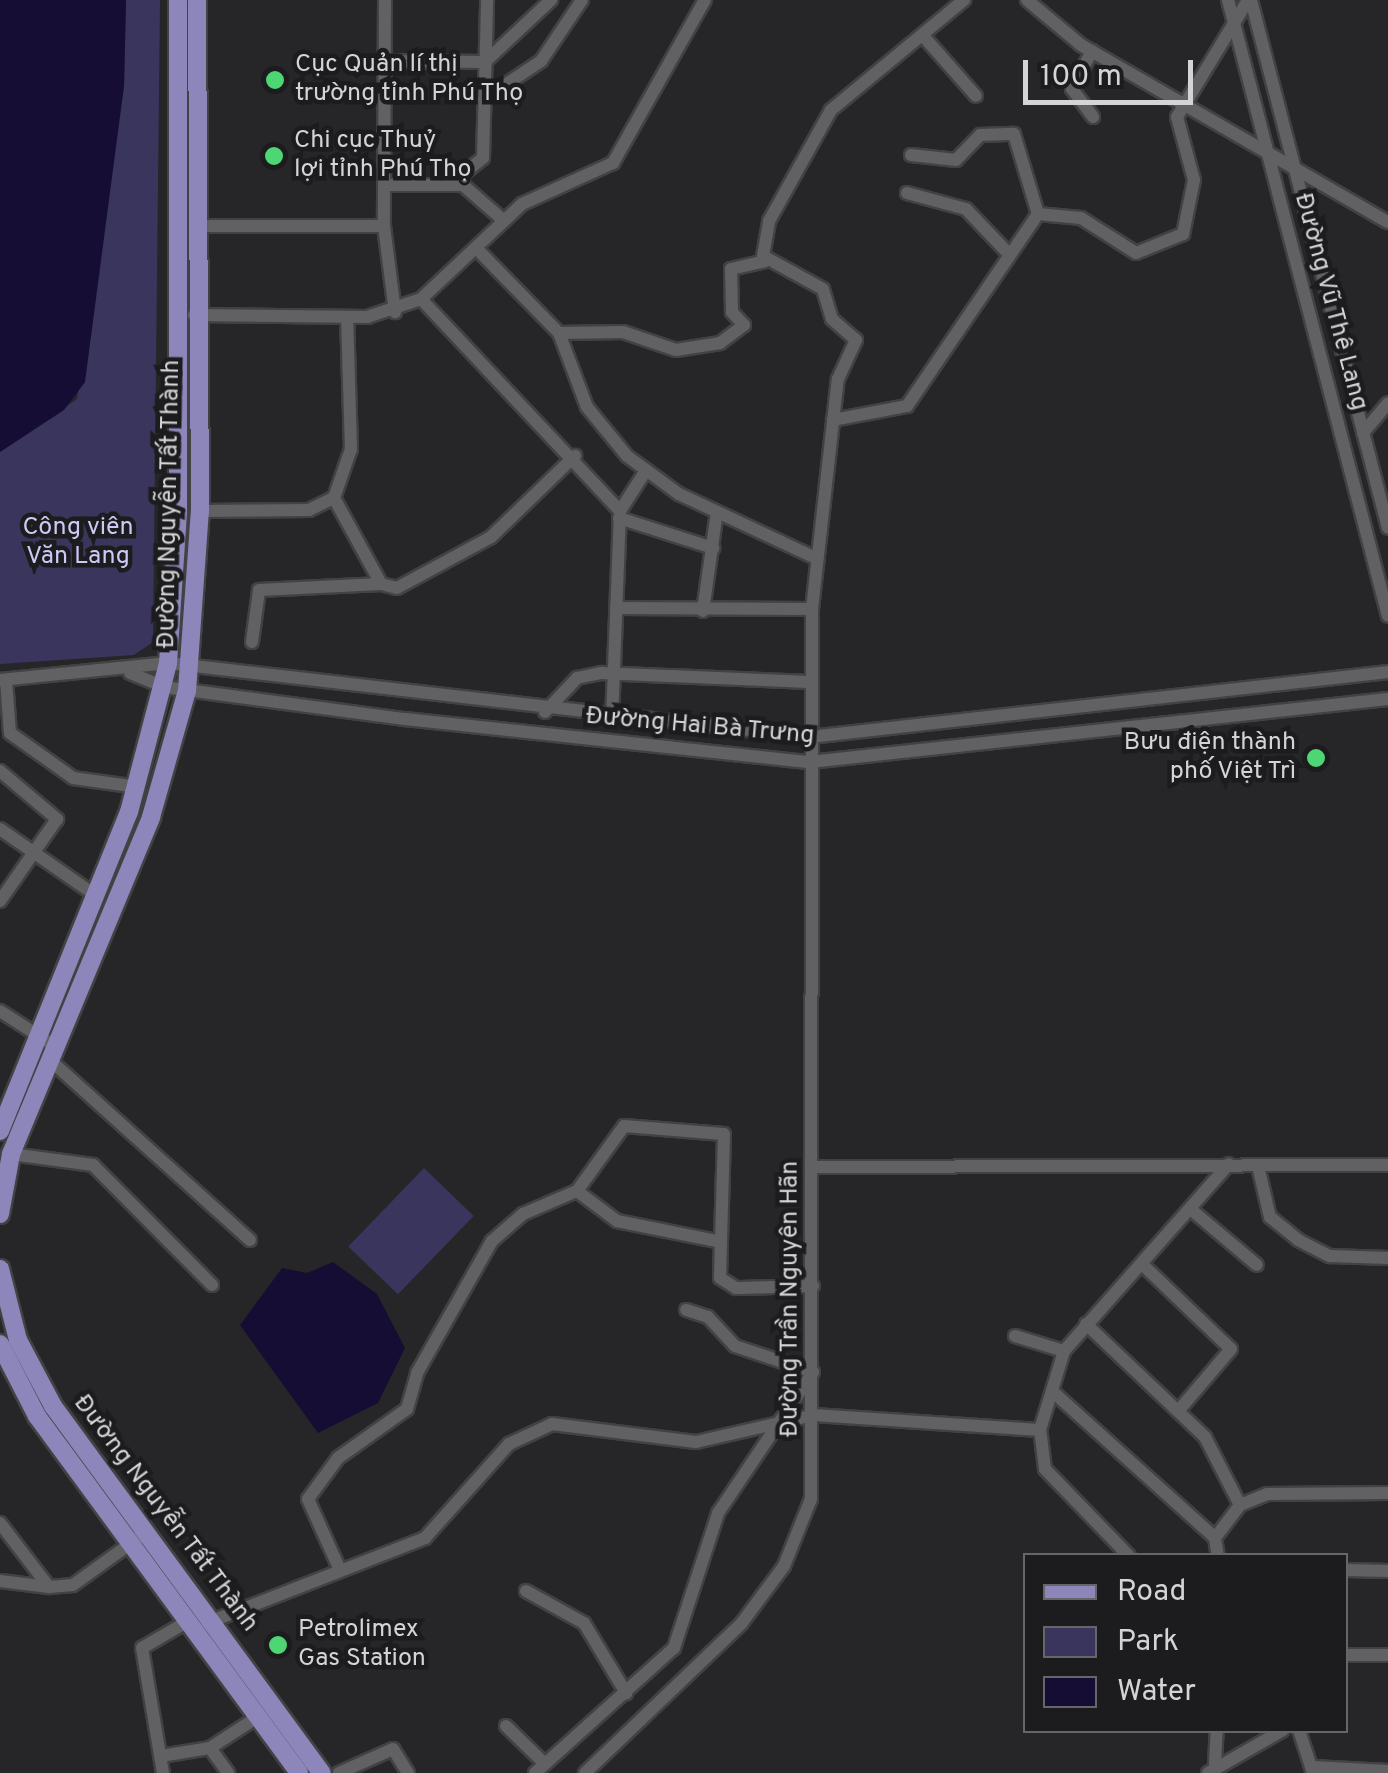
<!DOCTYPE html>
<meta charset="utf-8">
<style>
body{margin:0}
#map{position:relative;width:1388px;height:1773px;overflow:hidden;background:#262628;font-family:Overpass,sans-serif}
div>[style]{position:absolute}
.green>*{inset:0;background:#3a355c;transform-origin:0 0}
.water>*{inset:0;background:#160d34}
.roads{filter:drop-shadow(2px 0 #424244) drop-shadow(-2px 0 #424244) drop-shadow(0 2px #424244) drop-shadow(0 -2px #424244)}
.minor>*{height:12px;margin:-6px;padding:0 6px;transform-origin:6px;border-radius:6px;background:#616163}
.major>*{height:18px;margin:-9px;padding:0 9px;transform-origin:9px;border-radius:9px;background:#8d86bb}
.dots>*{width:28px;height:28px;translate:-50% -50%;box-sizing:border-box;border:5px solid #1c1c1e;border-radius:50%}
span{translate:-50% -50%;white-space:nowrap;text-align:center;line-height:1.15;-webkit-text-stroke:9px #1c1c1e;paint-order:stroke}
.poi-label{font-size:25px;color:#d4d4d6}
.left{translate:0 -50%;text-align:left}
.right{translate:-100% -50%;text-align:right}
.street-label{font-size:25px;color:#d4d4d6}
.park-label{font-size:25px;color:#cdc9f6}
.legend{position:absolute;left:1023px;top:1553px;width:325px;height:180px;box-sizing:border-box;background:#1c1c1e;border:2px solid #666668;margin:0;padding:12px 18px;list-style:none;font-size:30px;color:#d4d4d6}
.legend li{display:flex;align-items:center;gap:20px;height:50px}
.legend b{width:50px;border:2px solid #666668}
.scale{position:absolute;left:1023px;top:60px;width:170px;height:45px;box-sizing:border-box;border:5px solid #d4d4d6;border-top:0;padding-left:12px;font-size:30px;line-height:35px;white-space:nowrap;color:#d4d4d6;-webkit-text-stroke:8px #1c1c1e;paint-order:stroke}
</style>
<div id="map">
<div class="green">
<div style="clip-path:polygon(126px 0,160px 0,153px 642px,134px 655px,0 664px,0 452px,77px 399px,124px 86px)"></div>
<div style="left:424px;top:1168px;width:69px;height:109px;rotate:44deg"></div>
</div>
<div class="water">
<div style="clip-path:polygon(0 0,126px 0,124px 86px,85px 382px,64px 410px,0 452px)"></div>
<div style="clip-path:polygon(333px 1262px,377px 1294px,405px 1348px,378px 1403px,318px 1433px,240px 1325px,282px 1268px,307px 1273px)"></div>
</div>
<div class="roads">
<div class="minor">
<div style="left:385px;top:0;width:226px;rotate:90.3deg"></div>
<div style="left:384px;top:226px;width:87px;rotate:82.7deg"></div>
<div style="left:1027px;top:0;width:70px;rotate:39.8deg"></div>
<div style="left:1081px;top:45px;width:354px;rotate:30deg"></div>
<div style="left:1228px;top:0;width:636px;rotate:75.44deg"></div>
<div style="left:1251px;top:0;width:545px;rotate:75.45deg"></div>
<div style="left:925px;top:38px;width:77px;rotate:48.7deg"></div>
<div style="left:1092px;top:51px;width:43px;rotate:117.8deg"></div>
<div style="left:1072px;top:89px;width:35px;rotate:53deg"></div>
<div style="left:385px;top:61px;width:100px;rotate:0.6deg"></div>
<div style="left:485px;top:62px;width:91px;rotate:-43.2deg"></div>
<div style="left:484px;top:99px;width:69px;rotate:-33.7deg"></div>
<div style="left:541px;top:61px;width:73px;rotate:-56.1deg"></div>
<div style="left:911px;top:155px;width:45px;rotate:6.3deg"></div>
<div style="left:956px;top:160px;width:35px;rotate:-46deg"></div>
<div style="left:980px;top:135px;width:34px;rotate:-2deg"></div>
<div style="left:1014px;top:134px;width:84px;rotate:73.3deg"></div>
<div style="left:452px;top:183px;width:40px;rotate:-39deg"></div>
<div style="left:483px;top:158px;width:158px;rotate:-88.5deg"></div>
<div style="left:385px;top:185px;width:78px"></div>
<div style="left:463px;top:185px;width:52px;rotate:41.1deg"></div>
<div style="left:907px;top:193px;width:61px;rotate:15.2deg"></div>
<div style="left:966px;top:209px;width:58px;rotate:46.4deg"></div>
<div style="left:197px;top:226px;width:187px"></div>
<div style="left:476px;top:248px;width:119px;rotate:45.7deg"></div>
<div style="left:559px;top:333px;width:79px;rotate:69.3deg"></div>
<div style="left:587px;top:407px;width:63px;rotate:50.8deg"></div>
<div style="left:627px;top:456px;width:64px;rotate:36.2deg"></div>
<div style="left:679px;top:494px;width:153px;rotate:25.1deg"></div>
<div style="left:421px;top:299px;width:291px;rotate:46.8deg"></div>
<div style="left:194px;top:315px;width:173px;rotate:0.7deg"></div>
<div style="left:367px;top:317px;width:57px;rotate:-18.4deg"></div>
<div style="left:421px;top:299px;width:139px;rotate:-43.2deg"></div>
<div style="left:522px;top:204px;width:100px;rotate:-24.3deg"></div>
<div style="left:613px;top:163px;width:187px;rotate:-60.6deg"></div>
<div style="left:559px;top:333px;width:64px;rotate:-0.9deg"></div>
<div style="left:623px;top:332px;width:56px;rotate:18.8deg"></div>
<div style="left:676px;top:350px;width:45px;rotate:-9deg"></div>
<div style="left:720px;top:343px;width:30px;rotate:-37deg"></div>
<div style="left:744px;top:325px;width:18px;rotate:-133deg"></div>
<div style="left:732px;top:312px;width:43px;rotate:-91.3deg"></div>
<div style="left:731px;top:269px;width:35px;rotate:-13deg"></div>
<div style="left:833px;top:420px;width:75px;rotate:-10.7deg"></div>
<div style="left:907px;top:406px;width:232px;rotate:-55.7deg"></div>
<div style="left:1038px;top:214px;width:43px;rotate:5.3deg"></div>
<div style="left:1081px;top:218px;width:65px;rotate:32.5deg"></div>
<div style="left:1136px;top:253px;width:51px;rotate:-22deg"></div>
<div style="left:1183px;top:234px;width:55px;rotate:-78.5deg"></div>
<div style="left:1194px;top:180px;width:65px;rotate:-105.1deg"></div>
<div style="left:1177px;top:117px;width:137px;rotate:-58.7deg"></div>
<div style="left:1363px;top:433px;width:39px;rotate:-50deg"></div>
<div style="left:334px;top:498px;width:98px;rotate:61.3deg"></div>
<div style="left:381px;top:584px;width:16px;rotate:14deg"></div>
<div style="left:397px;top:588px;width:107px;rotate:-28.5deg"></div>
<div style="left:491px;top:537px;width:117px;rotate:-44deg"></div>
<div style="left:200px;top:511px;width:109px;rotate:-0.5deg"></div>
<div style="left:309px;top:510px;width:28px;rotate:-26deg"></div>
<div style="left:334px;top:498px;width:52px;rotate:-70.9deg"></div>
<div style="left:351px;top:449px;width:131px;rotate:-91.7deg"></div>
<div style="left:619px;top:518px;width:99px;rotate:17.7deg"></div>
<div style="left:616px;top:608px;width:196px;rotate:0.3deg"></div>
<div style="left:703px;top:611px;width:100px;rotate:-82deg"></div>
<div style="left:252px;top:642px;width:52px;rotate:-82.3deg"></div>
<div style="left:259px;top:590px;width:122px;rotate:-2.8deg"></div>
<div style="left:130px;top:673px;width:37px;rotate:22deg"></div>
<div style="left:164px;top:687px;width:243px;rotate:7.6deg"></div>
<div style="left:405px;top:719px;width:407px;rotate:6.1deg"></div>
<div style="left:810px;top:762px;width:581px;rotate:-6.22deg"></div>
<div style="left:0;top:680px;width:169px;rotate:-5.8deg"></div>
<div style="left:168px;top:663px;width:646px;rotate:6.58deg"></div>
<div style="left:810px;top:737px;width:582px;rotate:-6.42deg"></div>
<div style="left:6px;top:680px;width:53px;rotate:85.7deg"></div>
<div style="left:10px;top:733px;width:77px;rotate:35.5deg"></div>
<div style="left:73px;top:778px;width:65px;rotate:8deg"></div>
<div style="left:545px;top:712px;width:47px;rotate:-46.7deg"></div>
<div style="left:577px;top:678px;width:25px;rotate:-12deg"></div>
<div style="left:601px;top:673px;width:208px;rotate:2.5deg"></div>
<div style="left:612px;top:720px;width:209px;rotate:-87.8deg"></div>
<div style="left:620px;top:511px;width:46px;rotate:-57.3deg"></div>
<div style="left:0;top:771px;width:75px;rotate:40.1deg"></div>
<div style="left:57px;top:819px;width:100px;rotate:124.8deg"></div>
<div style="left:0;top:829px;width:119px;rotate:34.8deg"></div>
<div style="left:0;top:1011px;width:67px;rotate:32.7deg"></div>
<div style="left:50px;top:1060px;width:269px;rotate:42deg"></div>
<div style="left:11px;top:1154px;width:83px;rotate:7.6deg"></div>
<div style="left:93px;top:1165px;width:169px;rotate:45.2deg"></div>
<div style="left:1258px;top:1166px;width:52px;rotate:76.8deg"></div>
<div style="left:1270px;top:1217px;width:36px;rotate:39deg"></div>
<div style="left:1298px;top:1240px;width:36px;rotate:27deg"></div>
<div style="left:1330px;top:1256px;width:58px;rotate:2deg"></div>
<div style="left:813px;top:1167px;width:575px;rotate:-0.2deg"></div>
<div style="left:577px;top:1191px;width:50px;rotate:36.9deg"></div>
<div style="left:617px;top:1221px;width:106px;rotate:11.4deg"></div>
<div style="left:1194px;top:1212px;width:82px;rotate:40.1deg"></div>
<div style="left:1144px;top:1266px;width:120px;rotate:43.7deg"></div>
<div style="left:1231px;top:1349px;width:79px;rotate:130.4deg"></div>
<div style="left:1086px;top:1324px;width:164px;rotate:43.5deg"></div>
<div style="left:1205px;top:1437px;width:76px;rotate:62.8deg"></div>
<div style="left:1015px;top:1336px;width:51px;rotate:17deg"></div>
<div style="left:1052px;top:1391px;width:219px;rotate:42deg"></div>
<div style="left:1215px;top:1538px;width:18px;rotate:81deg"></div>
<div style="left:0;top:1523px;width:81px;rotate:52.6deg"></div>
<div style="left:49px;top:1587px;width:24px;rotate:-5deg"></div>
<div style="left:73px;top:1585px;width:92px;rotate:-35.8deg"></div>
<div style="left:1215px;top:1538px;width:41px;rotate:-52.9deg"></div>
<div style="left:1240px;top:1505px;width:29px;rotate:-22deg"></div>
<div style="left:1267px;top:1494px;width:121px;rotate:-0.5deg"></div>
<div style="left:1129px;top:1556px;width:121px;rotate:-134deg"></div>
<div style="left:1045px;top:1469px;width:39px;rotate:-97deg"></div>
<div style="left:1040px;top:1430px;width:83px;rotate:-73.1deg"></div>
<div style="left:1064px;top:1351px;width:249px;rotate:-48.6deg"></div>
<div style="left:340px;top:1570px;width:78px;rotate:-114.3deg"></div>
<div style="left:308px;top:1499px;width:51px;rotate:-53.8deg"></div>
<div style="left:338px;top:1458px;width:85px;rotate:-35.4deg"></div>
<div style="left:407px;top:1409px;width:37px;rotate:-74deg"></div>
<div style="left:417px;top:1373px;width:152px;rotate:-60.4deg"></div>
<div style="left:492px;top:1241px;width:41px;rotate:-41.1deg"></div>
<div style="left:523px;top:1214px;width:59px;rotate:-23.1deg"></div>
<div style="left:577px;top:1191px;width:80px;rotate:-54.1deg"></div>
<div style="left:624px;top:1126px;width:100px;rotate:4.6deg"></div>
<div style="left:724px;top:1134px;width:144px;rotate:91.6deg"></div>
<div style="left:720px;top:1278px;width:19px;rotate:32deg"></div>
<div style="left:736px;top:1288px;width:77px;rotate:-1.5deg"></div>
<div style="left:1346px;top:1570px;width:42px;rotate:1.4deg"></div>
<div style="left:0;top:1581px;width:49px;rotate:7deg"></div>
<div style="left:526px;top:1591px;width:66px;rotate:28.9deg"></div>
<div style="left:584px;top:1623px;width:82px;rotate:59deg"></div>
<div style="left:207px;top:1623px;width:234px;rotate:-21.3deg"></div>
<div style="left:425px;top:1538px;width:126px;rotate:-48.2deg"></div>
<div style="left:509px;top:1444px;width:47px;rotate:-24.9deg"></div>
<div style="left:552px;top:1424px;width:145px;rotate:7.1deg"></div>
<div style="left:696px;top:1442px;width:121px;rotate:-12.9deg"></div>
<div style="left:814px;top:1415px;width:226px;rotate:3.8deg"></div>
<div style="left:1346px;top:1655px;width:42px"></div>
<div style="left:506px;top:1726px;width:53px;rotate:44.2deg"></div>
<div style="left:1299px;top:1730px;width:45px;rotate:72deg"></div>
<div style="left:210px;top:1748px;width:31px;rotate:54deg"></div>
<div style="left:161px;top:1756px;width:50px;rotate:-9.3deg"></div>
<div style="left:210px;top:1748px;width:59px;rotate:-33.1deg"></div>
<div style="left:1215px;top:1763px;width:33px;rotate:-87deg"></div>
<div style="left:1313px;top:1767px;width:75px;rotate:3.1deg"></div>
<div style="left:163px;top:1773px;width:127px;rotate:-99.5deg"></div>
<div style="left:142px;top:1648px;width:56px;rotate:-30.3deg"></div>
<div style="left:339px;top:1773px;width:59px;rotate:-24deg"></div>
<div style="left:393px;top:1749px;width:28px;rotate:58deg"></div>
<div style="left:535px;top:1773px;width:187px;rotate:-42deg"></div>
<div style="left:674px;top:1648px;width:142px;rotate:-71.9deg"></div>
<div style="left:718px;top:1513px;width:170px;rotate:-56deg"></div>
<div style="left:813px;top:1372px;width:82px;rotate:-161.6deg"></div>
<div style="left:735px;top:1346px;width:40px;rotate:-133deg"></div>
<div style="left:708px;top:1317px;width:23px;rotate:-162deg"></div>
<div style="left:585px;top:1773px;width:216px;rotate:-43.7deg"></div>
<div style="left:741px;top:1624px;width:72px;rotate:-53.4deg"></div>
<div style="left:784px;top:1566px;width:72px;rotate:-68.1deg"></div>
<div style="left:811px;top:1499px;width:890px;rotate:-89.94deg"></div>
<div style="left:812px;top:609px;width:231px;rotate:-83.6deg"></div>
<div style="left:838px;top:379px;width:43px;rotate:-65.2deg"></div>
<div style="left:856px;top:340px;width:32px;rotate:-139deg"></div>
<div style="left:832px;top:319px;width:31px;rotate:-107deg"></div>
<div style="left:823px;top:289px;width:68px;rotate:-151.2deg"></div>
<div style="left:763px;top:256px;width:36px;rotate:-80deg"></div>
<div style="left:769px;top:221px;width:127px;rotate:-60.8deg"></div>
<div style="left:831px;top:110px;width:173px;rotate:-39.6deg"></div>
<div style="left:1208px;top:1773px;width:86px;rotate:-29.8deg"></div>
</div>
<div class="major">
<div style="left:0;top:1131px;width:344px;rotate:-68deg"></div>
<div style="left:129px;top:812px;width:154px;rotate:-75.3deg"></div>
<div style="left:168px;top:663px;width:152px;rotate:-86.2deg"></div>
<div style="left:178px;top:511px;width:511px;rotate:-90deg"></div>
<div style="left:0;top:1214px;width:61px;rotate:-79.6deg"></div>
<div style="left:11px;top:1154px;width:365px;rotate:-67.4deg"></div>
<div style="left:151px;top:817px;width:131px;rotate:-74.1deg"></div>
<div style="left:187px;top:691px;width:180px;rotate:-85.9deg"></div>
<div style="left:200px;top:511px;width:511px;rotate:-90.34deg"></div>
<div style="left:0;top:1269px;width:73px;rotate:75.8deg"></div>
<div style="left:18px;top:1340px;width:75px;rotate:62.1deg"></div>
<div style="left:53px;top:1406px;width:455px;rotate:53.8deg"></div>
<div style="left:0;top:1344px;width:81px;rotate:62.8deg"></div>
<div style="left:37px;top:1416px;width:443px;rotate:53.7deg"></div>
</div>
</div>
<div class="dots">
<div style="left:275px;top:80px;background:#4ed675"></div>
<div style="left:274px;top:156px;background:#4ed675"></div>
<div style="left:1316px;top:758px;background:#4ed675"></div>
<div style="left:278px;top:1645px;background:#4ed675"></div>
</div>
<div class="poi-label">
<span class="left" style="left:295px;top:80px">Cục Quản lí thị<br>trường tỉnh Phú Thọ</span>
<span class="left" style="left:294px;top:156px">Chi cục Thuỷ<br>lợi tỉnh Phú Thọ</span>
<span class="right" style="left:1296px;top:758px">Bưu điện thành<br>phố Việt Trì</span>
<span class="left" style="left:298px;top:1645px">Petrolimex<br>Gas Station</span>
</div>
<div class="street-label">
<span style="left:1330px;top:302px;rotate:75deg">Đường Vũ Thê Lang</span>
<span style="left:170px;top:504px;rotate:-89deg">Đường Nguyễn Tất Thành</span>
<span style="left:700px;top:727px;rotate:5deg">Đường Hai Bà Trưng</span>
<span style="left:791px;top:1299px;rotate:-90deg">Đường Trần Nguyên Hãn</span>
<span style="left:165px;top:1514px;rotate:53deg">Đường Nguyễn Tất Thành</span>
</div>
<div class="park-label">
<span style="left:78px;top:543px">Công viên<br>Văn Lang</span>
</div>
<ul class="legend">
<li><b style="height:12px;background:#8d86bb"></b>Road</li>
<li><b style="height:28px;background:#3a355c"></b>Park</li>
<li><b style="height:28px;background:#160d34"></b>Water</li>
</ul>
<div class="scale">100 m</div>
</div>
